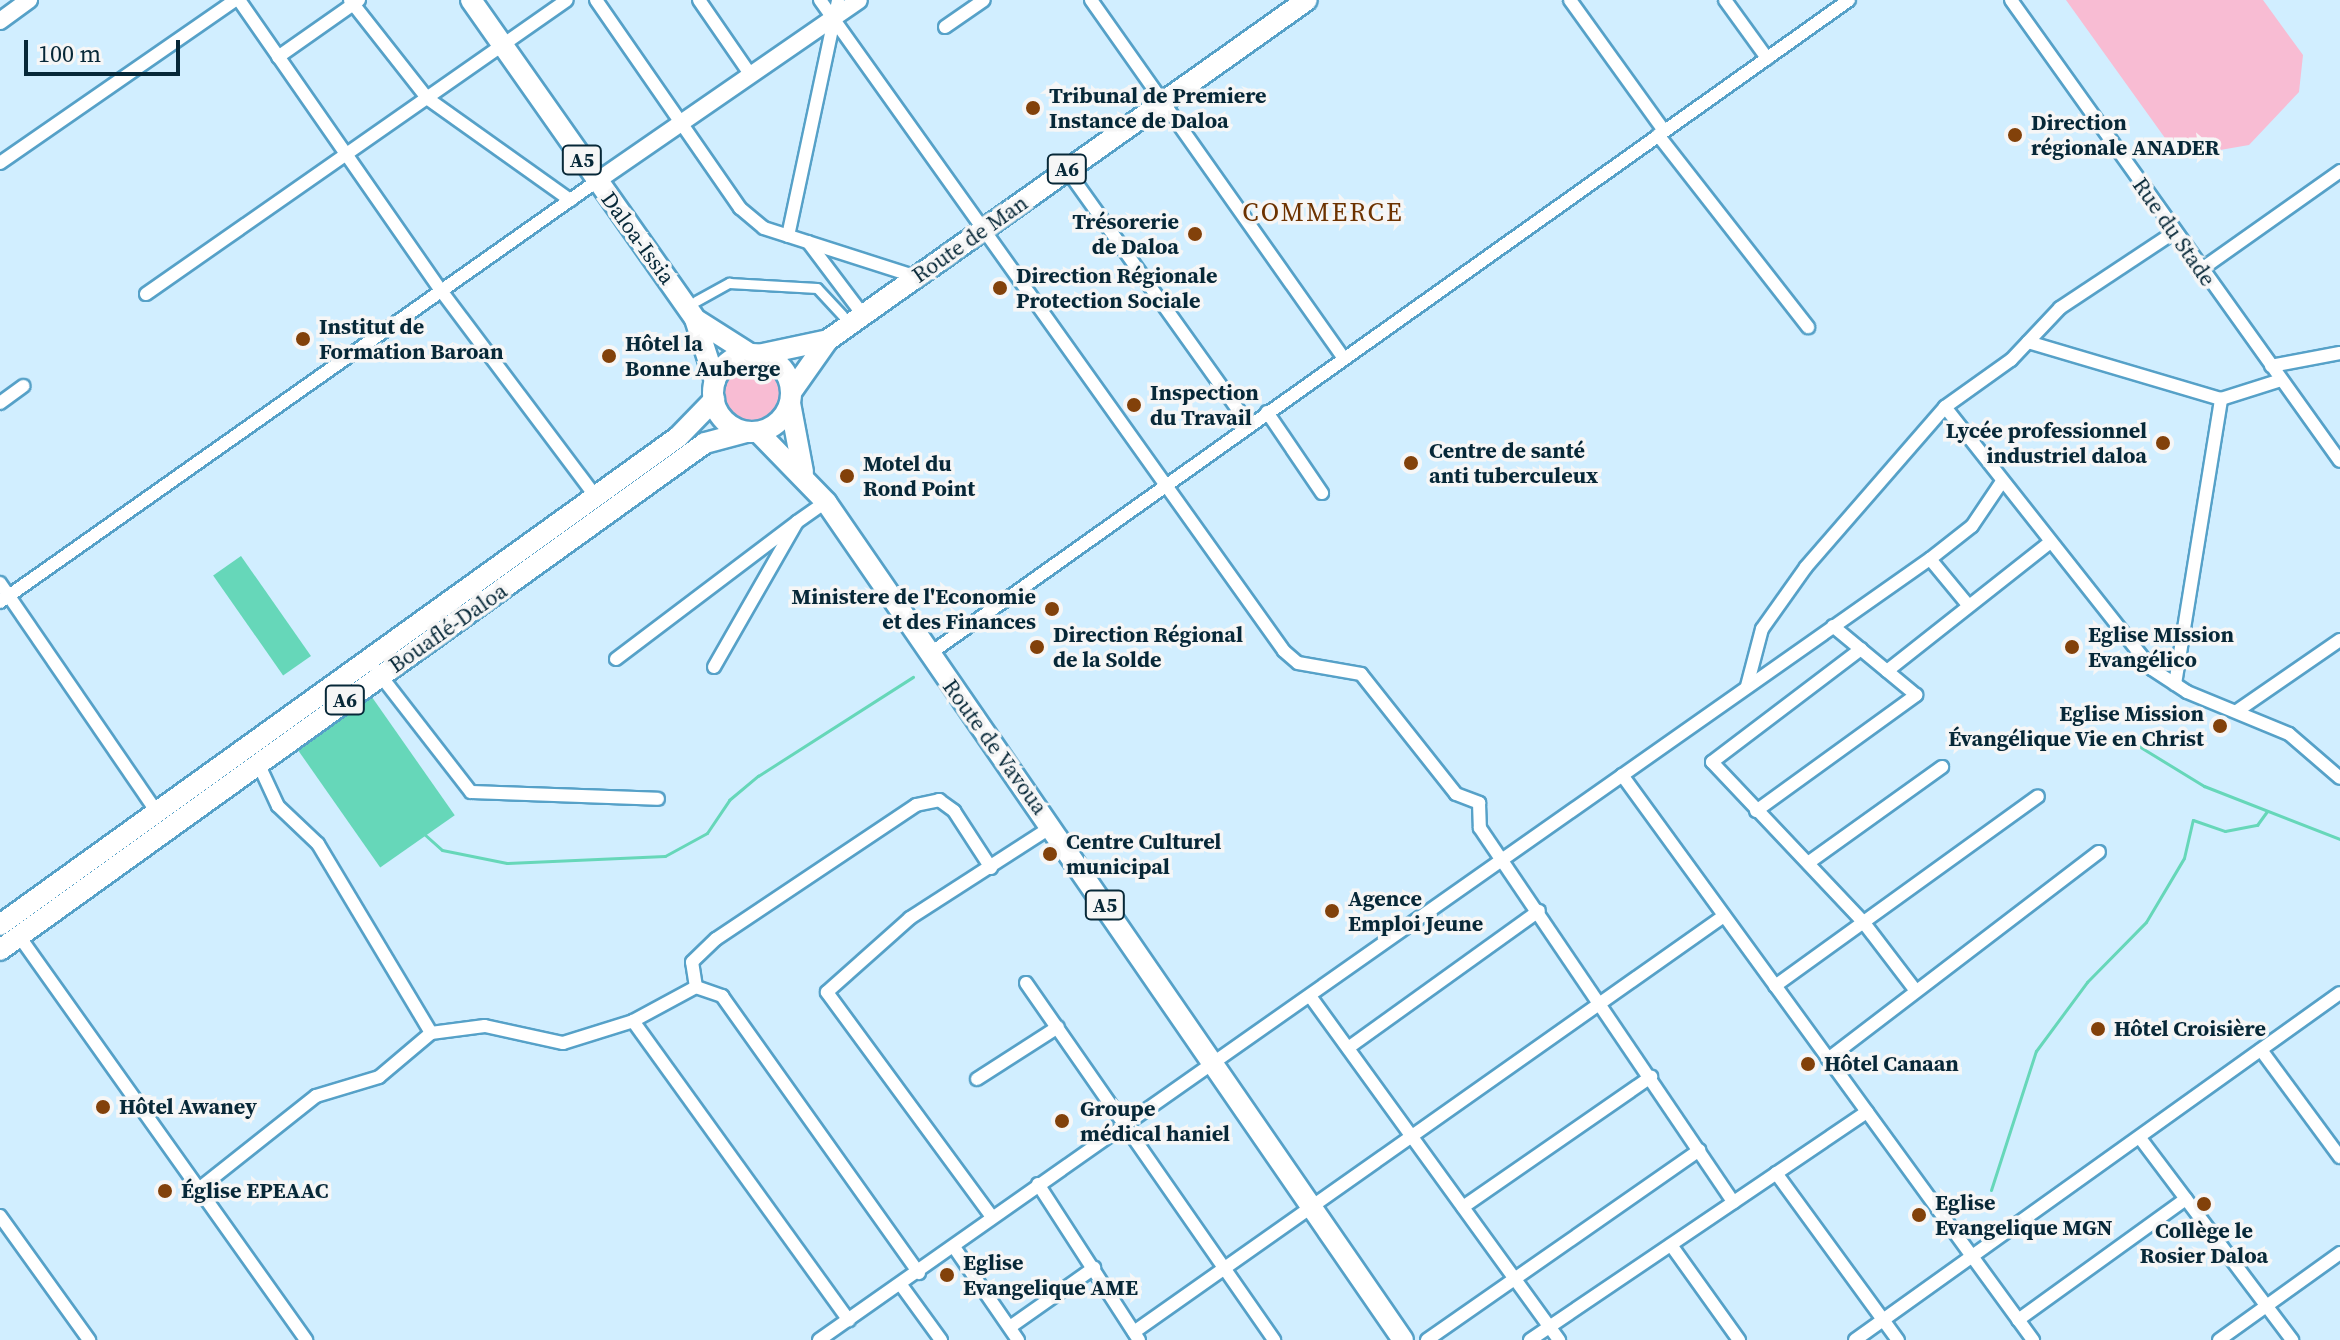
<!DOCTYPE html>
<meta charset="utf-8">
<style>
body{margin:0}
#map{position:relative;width:2340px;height:1340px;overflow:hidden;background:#d1eeff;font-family:"Source Serif 4",serif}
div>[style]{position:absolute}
.green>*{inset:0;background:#f8bcd3}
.round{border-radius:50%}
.water>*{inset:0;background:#66d7b9;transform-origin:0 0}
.stream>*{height:3px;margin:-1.5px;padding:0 1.5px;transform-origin:1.5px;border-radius:1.5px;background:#66d7b9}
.roads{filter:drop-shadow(2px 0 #56a1c8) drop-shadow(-2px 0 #56a1c8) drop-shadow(0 2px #56a1c8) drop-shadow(0 -2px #56a1c8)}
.pedestrian>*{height:9px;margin:-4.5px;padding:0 4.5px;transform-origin:4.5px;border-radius:4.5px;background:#fff}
.minor>*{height:12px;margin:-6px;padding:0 6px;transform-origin:6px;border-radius:6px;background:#fff}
.tertiary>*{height:16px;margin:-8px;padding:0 8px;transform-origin:8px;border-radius:8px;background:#fff}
.primary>*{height:20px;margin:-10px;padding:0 10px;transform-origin:10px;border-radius:10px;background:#fff}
.trunk>*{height:20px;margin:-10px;padding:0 10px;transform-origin:10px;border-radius:10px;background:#fff}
.trunk>.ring{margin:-10px;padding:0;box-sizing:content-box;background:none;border:20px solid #fff;border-radius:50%}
.dots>*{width:22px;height:22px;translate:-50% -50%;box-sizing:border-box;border:4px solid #f6f6f6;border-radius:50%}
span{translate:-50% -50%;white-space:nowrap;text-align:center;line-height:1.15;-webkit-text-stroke:7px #f6f6f6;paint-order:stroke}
.shield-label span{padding:2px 6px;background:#f6f6f6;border:2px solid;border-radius:6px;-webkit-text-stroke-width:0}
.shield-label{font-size:20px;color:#072838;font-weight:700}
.poi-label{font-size:22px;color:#072838;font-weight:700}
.left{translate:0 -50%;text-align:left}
.right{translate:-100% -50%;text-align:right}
.street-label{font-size:22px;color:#072838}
.quarter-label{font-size:26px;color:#6c3200;letter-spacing:2px}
.scale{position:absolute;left:24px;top:40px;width:156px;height:36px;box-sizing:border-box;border:4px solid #072838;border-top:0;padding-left:10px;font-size:24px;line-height:28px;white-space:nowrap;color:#072838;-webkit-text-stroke:6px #f6f6f6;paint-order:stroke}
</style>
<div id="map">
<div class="green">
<div style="clip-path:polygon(2066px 0,2263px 0,2303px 55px,2299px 92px,2249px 145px,2197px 154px,2170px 145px)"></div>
<div class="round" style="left:721px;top:362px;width:62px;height:62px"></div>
</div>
<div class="water">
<div style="left:241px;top:556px;width:122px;height:34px;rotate:55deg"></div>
<div style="left:367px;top:690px;width:153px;height:91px;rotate:55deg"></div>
</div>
<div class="stream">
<div style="left:2137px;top:745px;width:79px;rotate:31.5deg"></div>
<div style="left:2204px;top:786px;width:146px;rotate:21.3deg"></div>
<div style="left:423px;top:833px;width:25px;rotate:42deg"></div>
<div style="left:442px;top:850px;width:66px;rotate:11.3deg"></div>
<div style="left:507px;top:863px;width:158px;rotate:-2.5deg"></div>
<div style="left:665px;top:856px;width:48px;rotate:-28.7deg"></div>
<div style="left:707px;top:833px;width:40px;rotate:-56deg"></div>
<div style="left:729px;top:800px;width:38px;rotate:-40deg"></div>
<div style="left:758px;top:776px;width:184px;rotate:-32.6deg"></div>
<div style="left:1991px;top:1190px;width:146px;rotate:-72.1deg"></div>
<div style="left:2036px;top:1051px;width:86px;rotate:-53.5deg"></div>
<div style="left:2087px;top:982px;width:84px;rotate:-45.5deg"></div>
<div style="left:2146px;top:922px;width:74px;rotate:-59.3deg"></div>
<div style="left:2184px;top:858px;width:39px;rotate:-77deg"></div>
<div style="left:2193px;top:820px;width:34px;rotate:19deg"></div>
<div style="left:2225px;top:831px;width:33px;rotate:-11deg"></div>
<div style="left:2257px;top:825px;width:17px;rotate:-54deg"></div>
</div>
<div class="roads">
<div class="pedestrian">
<div style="left:696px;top:301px;width:38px;rotate:-29deg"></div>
<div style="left:729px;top:283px;width:88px;rotate:3.3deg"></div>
<div style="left:817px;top:288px;width:37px;rotate:47deg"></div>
</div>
<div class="minor">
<div style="left:239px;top:0;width:356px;rotate:55.2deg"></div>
<div style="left:442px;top:292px;width:255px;rotate:53.1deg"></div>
<div style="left:350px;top:0;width:125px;rotate:51.8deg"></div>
<div style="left:427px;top:98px;width:176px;rotate:35.5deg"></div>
<div style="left:596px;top:0;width:253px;rotate:55.3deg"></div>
<div style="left:740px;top:208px;width:31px;rotate:40deg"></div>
<div style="left:764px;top:228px;width:161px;rotate:17.8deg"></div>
<div style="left:699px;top:0;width:90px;rotate:55.4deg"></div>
<div style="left:820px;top:0;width:799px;rotate:54.52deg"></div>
<div style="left:1284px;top:651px;width:18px;rotate:41deg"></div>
<div style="left:1298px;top:663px;width:64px;rotate:9.9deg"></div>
<div style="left:1361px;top:674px;width:153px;rotate:51.6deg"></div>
<div style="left:1456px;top:794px;width:25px;rotate:21deg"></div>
<div style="left:1479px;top:803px;width:25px;rotate:88deg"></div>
<div style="left:1480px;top:828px;width:452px;rotate:55.9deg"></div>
<div style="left:1091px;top:0;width:438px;rotate:54.8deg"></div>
<div style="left:1570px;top:0;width:161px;rotate:54.3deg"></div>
<div style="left:1725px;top:0;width:72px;rotate:54.1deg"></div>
<div style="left:2011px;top:0;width:566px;rotate:54.49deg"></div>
<div style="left:945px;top:27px;width:47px;rotate:-34.7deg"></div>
<div style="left:278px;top:57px;width:99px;rotate:-35.1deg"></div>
<div style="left:1658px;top:135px;width:244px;rotate:52deg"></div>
<div style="left:0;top:163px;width:286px;rotate:-34.7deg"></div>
<div style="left:1067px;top:170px;width:313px;rotate:54.5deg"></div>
<div style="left:788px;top:236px;width:241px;rotate:-78deg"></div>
<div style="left:808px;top:242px;width:91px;rotate:53deg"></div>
<div style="left:2199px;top:271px;width:173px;rotate:-35.3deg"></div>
<div style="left:146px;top:294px;width:513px;rotate:-34.93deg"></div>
<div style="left:2028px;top:342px;width:201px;rotate:16.5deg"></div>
<div style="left:2221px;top:399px;width:63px;rotate:-17.6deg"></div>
<div style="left:2271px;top:366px;width:70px;rotate:-10.7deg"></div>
<div style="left:0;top:403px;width:29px;rotate:-36deg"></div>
<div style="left:1945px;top:407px;width:334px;rotate:51.7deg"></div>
<div style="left:2152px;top:669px;width:42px;rotate:33.3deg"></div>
<div style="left:2187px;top:692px;width:110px;rotate:22.4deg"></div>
<div style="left:2289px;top:734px;width:67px;rotate:40.8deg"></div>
<div style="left:1267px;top:412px;width:98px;rotate:55.8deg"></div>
<div style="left:1930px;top:559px;width:60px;rotate:50.4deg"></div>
<div style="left:0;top:583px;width:278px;rotate:55.6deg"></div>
<div style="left:0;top:602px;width:731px;rotate:-35.19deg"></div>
<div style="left:1861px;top:649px;width:187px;rotate:142.8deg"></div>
<div style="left:1712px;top:762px;width:221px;rotate:46.6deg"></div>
<div style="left:1864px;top:923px;width:81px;rotate:52.6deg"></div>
<div style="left:928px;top:655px;width:1130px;rotate:-35.42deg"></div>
<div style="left:616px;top:659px;width:227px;rotate:-37.1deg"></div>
<div style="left:714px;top:667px;width:167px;rotate:-60.2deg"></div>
<div style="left:797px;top:522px;width:35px;rotate:-35deg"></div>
<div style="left:377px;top:671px;width:153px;rotate:52.2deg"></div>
<div style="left:471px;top:792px;width:187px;rotate:2.1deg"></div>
<div style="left:1887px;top:671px;width:205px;rotate:-38.3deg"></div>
<div style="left:2175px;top:684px;width:289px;rotate:-80.8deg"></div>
<div style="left:1747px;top:686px;width:59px;rotate:-75.3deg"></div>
<div style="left:1762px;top:629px;width:76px;rotate:-54.6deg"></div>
<div style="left:1806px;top:567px;width:212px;rotate:-49deg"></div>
<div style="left:1945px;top:407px;width:81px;rotate:-35.5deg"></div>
<div style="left:2011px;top:360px;width:71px;rotate:-46.7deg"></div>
<div style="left:2060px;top:308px;width:136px;rotate:-33.6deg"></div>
<div style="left:2237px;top:711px;width:125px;rotate:-34.6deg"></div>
<div style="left:258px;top:763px;width:47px;rotate:65.1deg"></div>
<div style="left:278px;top:806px;width:55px;rotate:43.5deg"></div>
<div style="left:318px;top:844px;width:220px;rotate:59.1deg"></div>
<div style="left:1622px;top:775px;width:699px;rotate:53.97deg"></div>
<div style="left:1756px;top:811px;width:198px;rotate:-35.9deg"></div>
<div style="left:1916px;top:695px;width:108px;rotate:-140.3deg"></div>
<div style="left:1808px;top:863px;width:165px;rotate:-35.6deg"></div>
<div style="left:19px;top:936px;width:496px;rotate:54.6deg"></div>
<div style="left:1026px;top:983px;width:435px;rotate:55.2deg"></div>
<div style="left:1775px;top:986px;width:324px;rotate:-35.8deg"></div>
<div style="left:696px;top:987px;width:25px;rotate:-99deg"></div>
<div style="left:692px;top:962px;width:33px;rotate:-44deg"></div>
<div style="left:716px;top:939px;width:241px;rotate:-33.8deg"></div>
<div style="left:916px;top:805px;width:24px;rotate:-12deg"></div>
<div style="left:939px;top:800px;width:19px;rotate:36deg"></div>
<div style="left:954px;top:811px;width:68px;rotate:57deg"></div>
<div style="left:1310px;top:996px;width:425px;rotate:54.1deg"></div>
<div style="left:633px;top:1021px;width:369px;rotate:54.2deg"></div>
<div style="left:1348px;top:1048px;width:235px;rotate:-35.7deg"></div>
<div style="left:2261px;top:1050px;width:133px;rotate:53.6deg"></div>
<div style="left:1828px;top:1059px;width:341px;rotate:-37.4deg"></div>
<div style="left:977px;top:1079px;width:96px;rotate:-32.7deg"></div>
<div style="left:2140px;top:1138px;width:253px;rotate:53deg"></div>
<div style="left:1776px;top:1173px;width:207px;rotate:53.9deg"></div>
<div style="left:1038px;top:1184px;width:186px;rotate:57.1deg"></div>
<div style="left:200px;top:1188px;width:148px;rotate:-38.4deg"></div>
<div style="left:316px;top:1096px;width:66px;rotate:-16.8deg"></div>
<div style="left:379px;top:1077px;width:68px;rotate:-40.2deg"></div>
<div style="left:431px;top:1033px;width:54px;rotate:-7.4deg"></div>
<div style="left:485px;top:1026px;width:80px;rotate:12.3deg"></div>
<div style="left:563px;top:1043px;width:73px;rotate:-17.4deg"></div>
<div style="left:633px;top:1021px;width:72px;rotate:-28.4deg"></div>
<div style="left:696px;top:987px;width:28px;rotate:19deg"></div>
<div style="left:722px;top:996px;width:340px;rotate:54.6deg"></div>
<div style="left:1463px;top:1207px;width:229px;rotate:-34.7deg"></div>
<div style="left:0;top:1216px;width:153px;rotate:54.3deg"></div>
<div style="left:992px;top:1217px;width:279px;rotate:-126.3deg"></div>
<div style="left:827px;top:992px;width:111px;rotate:-41.7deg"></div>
<div style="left:910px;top:918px;width:170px;rotate:-32.8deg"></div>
<div style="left:1671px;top:1245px;width:117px;rotate:54.4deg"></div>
<div style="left:954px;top:1247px;width:113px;rotate:55.5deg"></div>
<div style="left:901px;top:1285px;width:68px;rotate:54deg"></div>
<div style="left:2018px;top:1320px;width:207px;rotate:-35.8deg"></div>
<div style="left:1010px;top:1327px;width:103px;rotate:-35.1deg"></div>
<div style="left:1134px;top:1332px;width:722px;rotate:-35.19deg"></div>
<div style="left:819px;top:1340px;width:1358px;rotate:-35.11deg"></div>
<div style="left:1930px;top:559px;width:53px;rotate:-38.2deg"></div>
<div style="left:1972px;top:526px;width:52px;rotate:-56deg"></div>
<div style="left:1427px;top:1340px;width:332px;rotate:-34.9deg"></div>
<div style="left:1530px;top:1340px;width:407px;rotate:-34.1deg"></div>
<div style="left:1855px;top:1340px;width:596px;rotate:-35.58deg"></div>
<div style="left:2219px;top:1340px;width:149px;rotate:-35.7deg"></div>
</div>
<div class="tertiary">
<div style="left:0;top:21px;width:36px;rotate:-36deg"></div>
<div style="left:597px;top:181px;width:318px;rotate:-34.6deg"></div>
</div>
<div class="primary">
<div style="left:471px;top:0;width:390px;rotate:54.9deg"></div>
<div style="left:695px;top:319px;width:65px;rotate:72.1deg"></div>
<div style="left:698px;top:321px;width:62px;rotate:32.4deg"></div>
<div style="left:790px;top:403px;width:70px;rotate:79.3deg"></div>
<div style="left:758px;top:432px;width:98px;rotate:45.8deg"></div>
<div style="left:826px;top:502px;width:1017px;rotate:55.45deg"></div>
</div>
<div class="trunk">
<div class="ring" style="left:713px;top:354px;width:58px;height:58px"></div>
<div style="left:758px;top:355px;width:72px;rotate:-12.1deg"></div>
<div style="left:792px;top:391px;width:62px;rotate:-54.8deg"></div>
<div style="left:828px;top:340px;width:587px;rotate:-35.37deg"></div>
<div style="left:0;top:925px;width:835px;rotate:-35.74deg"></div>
<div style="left:678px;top:437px;width:52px;rotate:-45.8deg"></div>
<div style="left:0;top:950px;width:868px;rotate:-35.72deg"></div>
<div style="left:705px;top:443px;width:42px;rotate:-15deg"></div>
</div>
</div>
<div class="dots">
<div style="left:1033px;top:108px;background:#82410a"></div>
<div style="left:2015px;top:135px;background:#82410a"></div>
<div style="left:1195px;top:234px;background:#82410a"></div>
<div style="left:1000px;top:288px;background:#82410a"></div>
<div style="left:303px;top:339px;background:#82410a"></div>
<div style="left:609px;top:356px;background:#82410a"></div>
<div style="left:1134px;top:405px;background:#82410a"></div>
<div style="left:2163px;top:443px;background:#82410a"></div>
<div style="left:1411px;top:463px;background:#82410a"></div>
<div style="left:847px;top:476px;background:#82410a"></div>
<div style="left:1052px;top:609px;background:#82410a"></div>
<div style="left:1037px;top:647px;background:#82410a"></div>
<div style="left:2072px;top:647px;background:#82410a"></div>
<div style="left:2220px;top:726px;background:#82410a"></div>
<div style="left:1050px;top:854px;background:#82410a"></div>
<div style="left:1332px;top:911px;background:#82410a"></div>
<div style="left:2098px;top:1029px;background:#82410a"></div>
<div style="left:1808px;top:1064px;background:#82410a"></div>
<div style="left:103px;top:1107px;background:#82410a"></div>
<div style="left:1062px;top:1121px;background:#82410a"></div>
<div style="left:165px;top:1191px;background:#82410a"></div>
<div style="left:2204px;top:1204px;background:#82410a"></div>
<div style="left:1919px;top:1215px;background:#82410a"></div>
<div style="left:947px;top:1275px;background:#82410a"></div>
</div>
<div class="shield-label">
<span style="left:582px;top:160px">A5</span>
<span style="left:1067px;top:169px">A6</span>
<span style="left:345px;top:700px">A6</span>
<span style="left:1105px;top:905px">A5</span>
</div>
<div class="poi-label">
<span class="left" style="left:1049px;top:108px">Tribunal de Premiere<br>Instance de Daloa</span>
<span class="left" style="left:2031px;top:135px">Direction<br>régionale ANADER</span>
<span class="right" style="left:1179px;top:234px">Trésorerie<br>de Daloa</span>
<span class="left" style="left:1016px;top:288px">Direction Régionale<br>Protection Sociale</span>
<span class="left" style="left:319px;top:339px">Institut de<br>Formation Baroan</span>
<span class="left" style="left:625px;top:356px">Hôtel la<br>Bonne Auberge</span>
<span class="left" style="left:1150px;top:405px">Inspection<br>du Travail</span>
<span class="right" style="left:2147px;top:443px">Lycée professionnel<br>industriel daloa</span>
<span class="left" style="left:1429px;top:463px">Centre de santé<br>anti tuberculeux</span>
<span class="left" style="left:863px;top:476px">Motel du<br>Rond Point</span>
<span class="right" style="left:1036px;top:609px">Ministere de l'Economie<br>et des Finances</span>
<span class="left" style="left:1053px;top:647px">Direction Régional<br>de la Solde</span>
<span class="left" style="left:2088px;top:647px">Eglise MIssion<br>Evangélico</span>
<span class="right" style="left:2204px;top:726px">Eglise Mission<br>Évangélique Vie en Christ</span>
<span class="left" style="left:1066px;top:854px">Centre Culturel<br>municipal</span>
<span class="left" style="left:1348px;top:911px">Agence<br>Emploi Jeune</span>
<span class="left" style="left:2114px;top:1029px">Hôtel Croisière</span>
<span class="left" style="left:1824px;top:1064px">Hôtel Canaan</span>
<span class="left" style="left:119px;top:1107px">Hôtel Awaney</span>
<span class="left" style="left:1080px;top:1121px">Groupe<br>médical haniel</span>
<span class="left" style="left:181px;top:1191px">Église EPEAAC</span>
<span class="left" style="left:1935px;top:1215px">Eglise<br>Evangelique MGN</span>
<span style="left:2204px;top:1243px">Collège le<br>Rosier Daloa</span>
<span class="left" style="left:963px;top:1275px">Eglise<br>Evangelique AME</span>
</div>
<div class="street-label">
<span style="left:2174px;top:232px;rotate:55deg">Rue du Stade</span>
<span style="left:638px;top:238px;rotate:54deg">Daloa-Issia</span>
<span style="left:970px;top:239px;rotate:-35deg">Route de Man</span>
<span style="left:448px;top:628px;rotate:-35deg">Bouaflé-Daloa</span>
<span style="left:995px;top:747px;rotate:54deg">Route de Vavoua</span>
</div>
<div class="quarter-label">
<span style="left:1323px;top:213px">COMMERCE</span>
</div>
<div class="scale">100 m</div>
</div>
